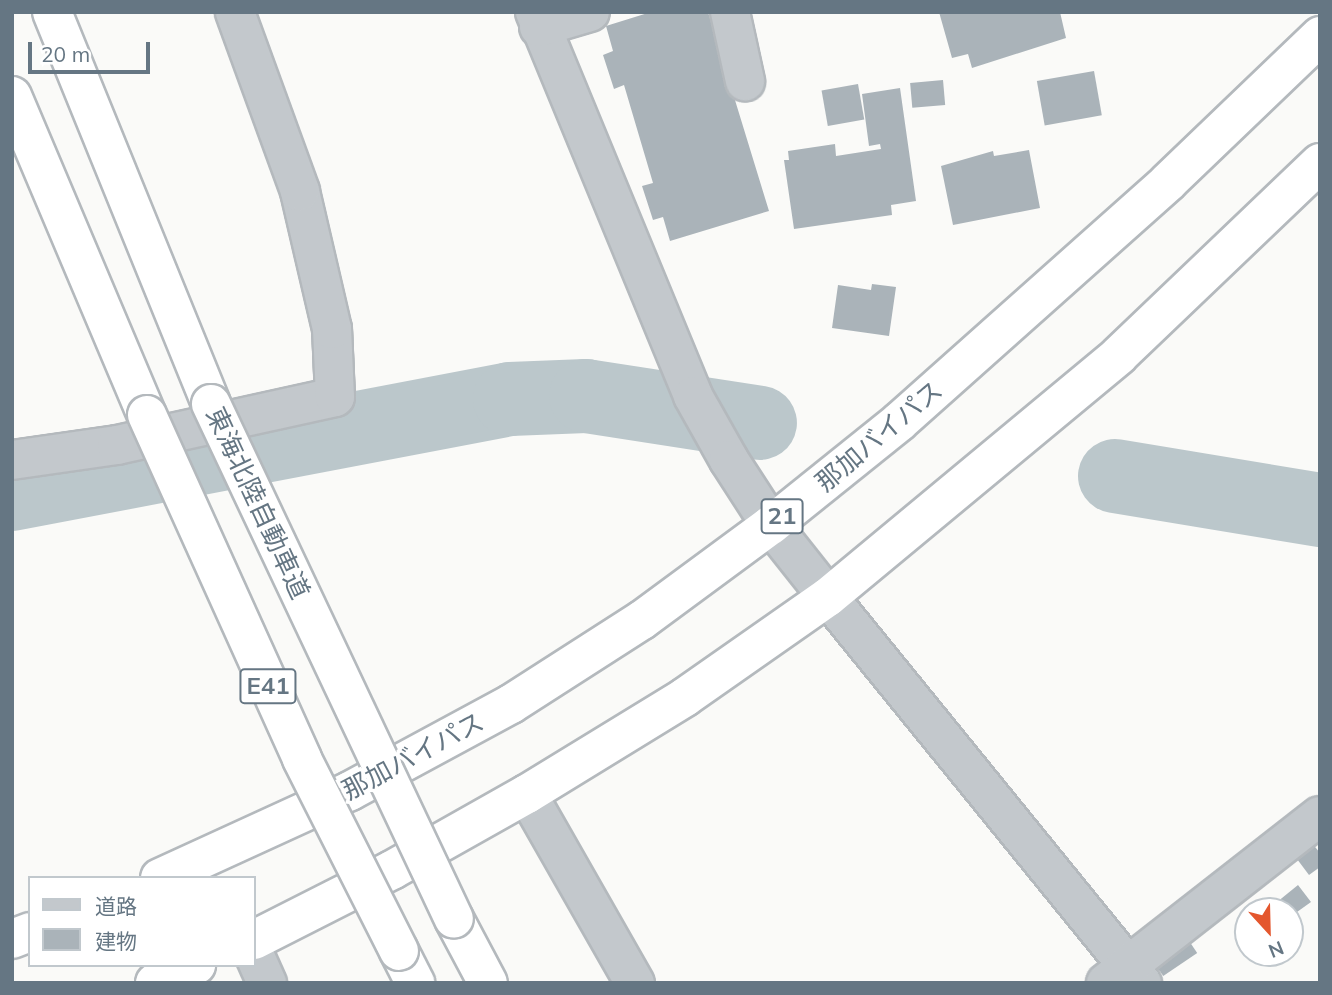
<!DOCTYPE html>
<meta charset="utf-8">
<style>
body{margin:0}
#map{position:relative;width:1332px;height:995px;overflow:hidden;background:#fafaf8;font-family:Mulish,"Noto Sans JP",sans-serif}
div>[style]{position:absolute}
.river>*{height:74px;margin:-37px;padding:0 37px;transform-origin:37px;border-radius:37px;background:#bbc7cb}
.building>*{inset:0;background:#aab3b9;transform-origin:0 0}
.roads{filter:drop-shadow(2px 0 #b4b9bd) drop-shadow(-2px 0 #b4b9bd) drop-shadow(0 2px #b4b9bd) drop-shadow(0 -2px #b4b9bd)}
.minor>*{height:38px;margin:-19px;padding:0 19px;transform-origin:19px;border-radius:19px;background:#c3c8cc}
.highway>*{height:38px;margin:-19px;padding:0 19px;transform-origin:19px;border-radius:19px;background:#fff}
.bridges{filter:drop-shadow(2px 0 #b4b9bd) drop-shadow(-2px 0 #b4b9bd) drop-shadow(0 2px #b4b9bd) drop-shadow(0 -2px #b4b9bd)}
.highway-bridge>*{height:38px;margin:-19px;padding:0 19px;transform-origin:19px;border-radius:19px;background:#fff}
span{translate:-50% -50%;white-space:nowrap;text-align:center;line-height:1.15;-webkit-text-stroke:7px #fff;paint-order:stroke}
.shield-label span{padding:2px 5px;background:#fff;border:2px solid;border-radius:5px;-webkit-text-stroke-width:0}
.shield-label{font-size:24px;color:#657683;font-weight:700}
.street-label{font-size:26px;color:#657683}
.frame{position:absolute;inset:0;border:14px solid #657683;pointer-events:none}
.legend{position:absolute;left:28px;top:876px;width:228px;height:91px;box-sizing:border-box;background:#fff;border:2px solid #c1c8cd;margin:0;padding:9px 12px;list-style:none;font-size:21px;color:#657683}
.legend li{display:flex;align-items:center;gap:14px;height:35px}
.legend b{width:35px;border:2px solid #c1c8cd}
.north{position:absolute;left:1234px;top:897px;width:70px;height:70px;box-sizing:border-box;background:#fff;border:2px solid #c1c8cd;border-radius:50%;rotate:158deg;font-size:19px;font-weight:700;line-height:28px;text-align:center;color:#657683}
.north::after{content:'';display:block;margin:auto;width:24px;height:32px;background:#e4572e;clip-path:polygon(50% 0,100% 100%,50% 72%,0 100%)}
.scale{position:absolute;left:28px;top:42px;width:122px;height:32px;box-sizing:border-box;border:4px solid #657683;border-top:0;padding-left:9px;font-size:21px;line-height:24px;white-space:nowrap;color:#657683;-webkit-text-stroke:5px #fff;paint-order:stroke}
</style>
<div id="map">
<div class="river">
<div style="left:1115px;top:476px;width:208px;rotate:9.4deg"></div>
<div style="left:12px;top:494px;width:507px;rotate:-10.8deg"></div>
<div style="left:510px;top:399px;width:76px;rotate:-2.3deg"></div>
<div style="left:586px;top:396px;width:176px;rotate:8.8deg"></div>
</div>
<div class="building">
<div style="clip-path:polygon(651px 12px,708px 12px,769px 211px,670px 241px,663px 217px,653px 220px,642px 186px,653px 183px,624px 85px,614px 89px,603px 55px,613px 51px,606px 26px)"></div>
<div style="clip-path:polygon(939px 12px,1060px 12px,1066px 38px,972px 68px,968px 54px,952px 58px)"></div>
<div style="left:1094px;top:71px;width:45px;height:58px;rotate:80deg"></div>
<div style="left:943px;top:80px;width:25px;height:33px;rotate:85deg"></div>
<div style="left:858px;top:84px;width:36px;height:37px;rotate:80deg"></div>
<div style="clip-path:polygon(900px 88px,916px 201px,891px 205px,892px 215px,794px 229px,784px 160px,789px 160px,788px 151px,835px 144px,836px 156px,881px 149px,880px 144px,869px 146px,862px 94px)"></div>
<div style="clip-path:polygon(1029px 150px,1040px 208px,953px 225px,941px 166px,993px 151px,994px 156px)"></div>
<div style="clip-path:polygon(872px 284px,896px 287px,889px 336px,832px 328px,838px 285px,871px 290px)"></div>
<div style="clip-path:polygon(1311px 842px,1320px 853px,1320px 867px,1309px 875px,1294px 855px)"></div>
<div style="clip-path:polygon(1298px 885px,1311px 902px,1290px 917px,1290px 911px,1266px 911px)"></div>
<div style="left:1181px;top:929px;width:29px;height:41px;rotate:56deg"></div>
</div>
<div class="roads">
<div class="minor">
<div style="left:535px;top:12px;width:415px;rotate:67.6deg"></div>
<div style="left:693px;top:396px;width:73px;rotate:60.6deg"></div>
<div style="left:729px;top:460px;width:77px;rotate:57.1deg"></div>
<div style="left:771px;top:525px;width:92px;rotate:51.6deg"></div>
<div style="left:828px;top:597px;width:498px;rotate:50.9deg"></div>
<div style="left:730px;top:12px;width:71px;rotate:77.7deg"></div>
<div style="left:539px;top:27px;width:53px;rotate:-16.4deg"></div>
<div style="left:12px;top:460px;width:106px;rotate:-8.1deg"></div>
<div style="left:117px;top:445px;width:223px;rotate:-12.4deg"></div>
<div style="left:335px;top:397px;width:68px;rotate:-92.5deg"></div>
<div style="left:332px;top:329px;width:142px;rotate:-103.1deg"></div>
<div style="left:300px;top:191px;width:190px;rotate:-110deg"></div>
<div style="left:527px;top:794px;width:218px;rotate:60.3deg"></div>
<div style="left:254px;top:954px;width:32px;rotate:66deg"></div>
<div style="left:1106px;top:983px;width:271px;rotate:-38deg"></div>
</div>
<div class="highway">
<div style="left:52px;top:12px;width:423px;rotate:67.9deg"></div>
<div style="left:12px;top:96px;width:346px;rotate:67.1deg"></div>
<div style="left:160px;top:878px;width:209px;rotate:-24.6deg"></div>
<div style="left:350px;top:791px;width:183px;rotate:-28.4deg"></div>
<div style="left:511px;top:704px;width:156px;rotate:-32.7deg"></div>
<div style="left:642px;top:620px;width:160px;rotate:-36.4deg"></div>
<div style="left:771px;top:525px;width:164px;rotate:-38.8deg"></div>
<div style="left:899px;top:422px;width:361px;rotate:-41.7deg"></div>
<div style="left:1168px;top:182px;width:211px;rotate:-43.8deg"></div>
<div style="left:454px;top:919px;width:72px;rotate:62deg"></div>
<div style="left:12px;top:939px;width:19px;rotate:-21deg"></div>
<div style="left:254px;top:940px;width:155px;rotate:-26.9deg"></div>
<div style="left:392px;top:870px;width:155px;rotate:-29.4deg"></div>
<div style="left:527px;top:794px;width:185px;rotate:-31.5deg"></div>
<div style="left:685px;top:697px;width:174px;rotate:-35deg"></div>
<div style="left:828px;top:597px;width:378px;rotate:-39.7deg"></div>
<div style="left:1119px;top:355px;width:278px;rotate:-43.7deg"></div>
<div style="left:399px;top:951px;width:36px;rotate:63deg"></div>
<div style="left:155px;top:983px;width:45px;rotate:-23.7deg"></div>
</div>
</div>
<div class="bridges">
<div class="highway-bridge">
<div style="left:211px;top:404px;width:569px;rotate:64.74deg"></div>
<div style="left:147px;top:415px;width:377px;rotate:65.7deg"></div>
<div style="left:302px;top:759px;width:215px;rotate:63.2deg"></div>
</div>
</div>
<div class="shield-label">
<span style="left:782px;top:516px">21</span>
<span style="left:268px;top:686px">E41</span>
</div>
<div class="street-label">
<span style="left:879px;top:436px;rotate:-40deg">那加バイパス</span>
<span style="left:258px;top:503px;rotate:65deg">東海北陸自動車道</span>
<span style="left:413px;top:756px;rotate:-28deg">那加バイパス</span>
</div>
<div class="frame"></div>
<ul class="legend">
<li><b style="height:9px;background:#c3c8cc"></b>道路</li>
<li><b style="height:19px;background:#aab3b9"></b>建物</li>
</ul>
<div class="north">N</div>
<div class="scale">20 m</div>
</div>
